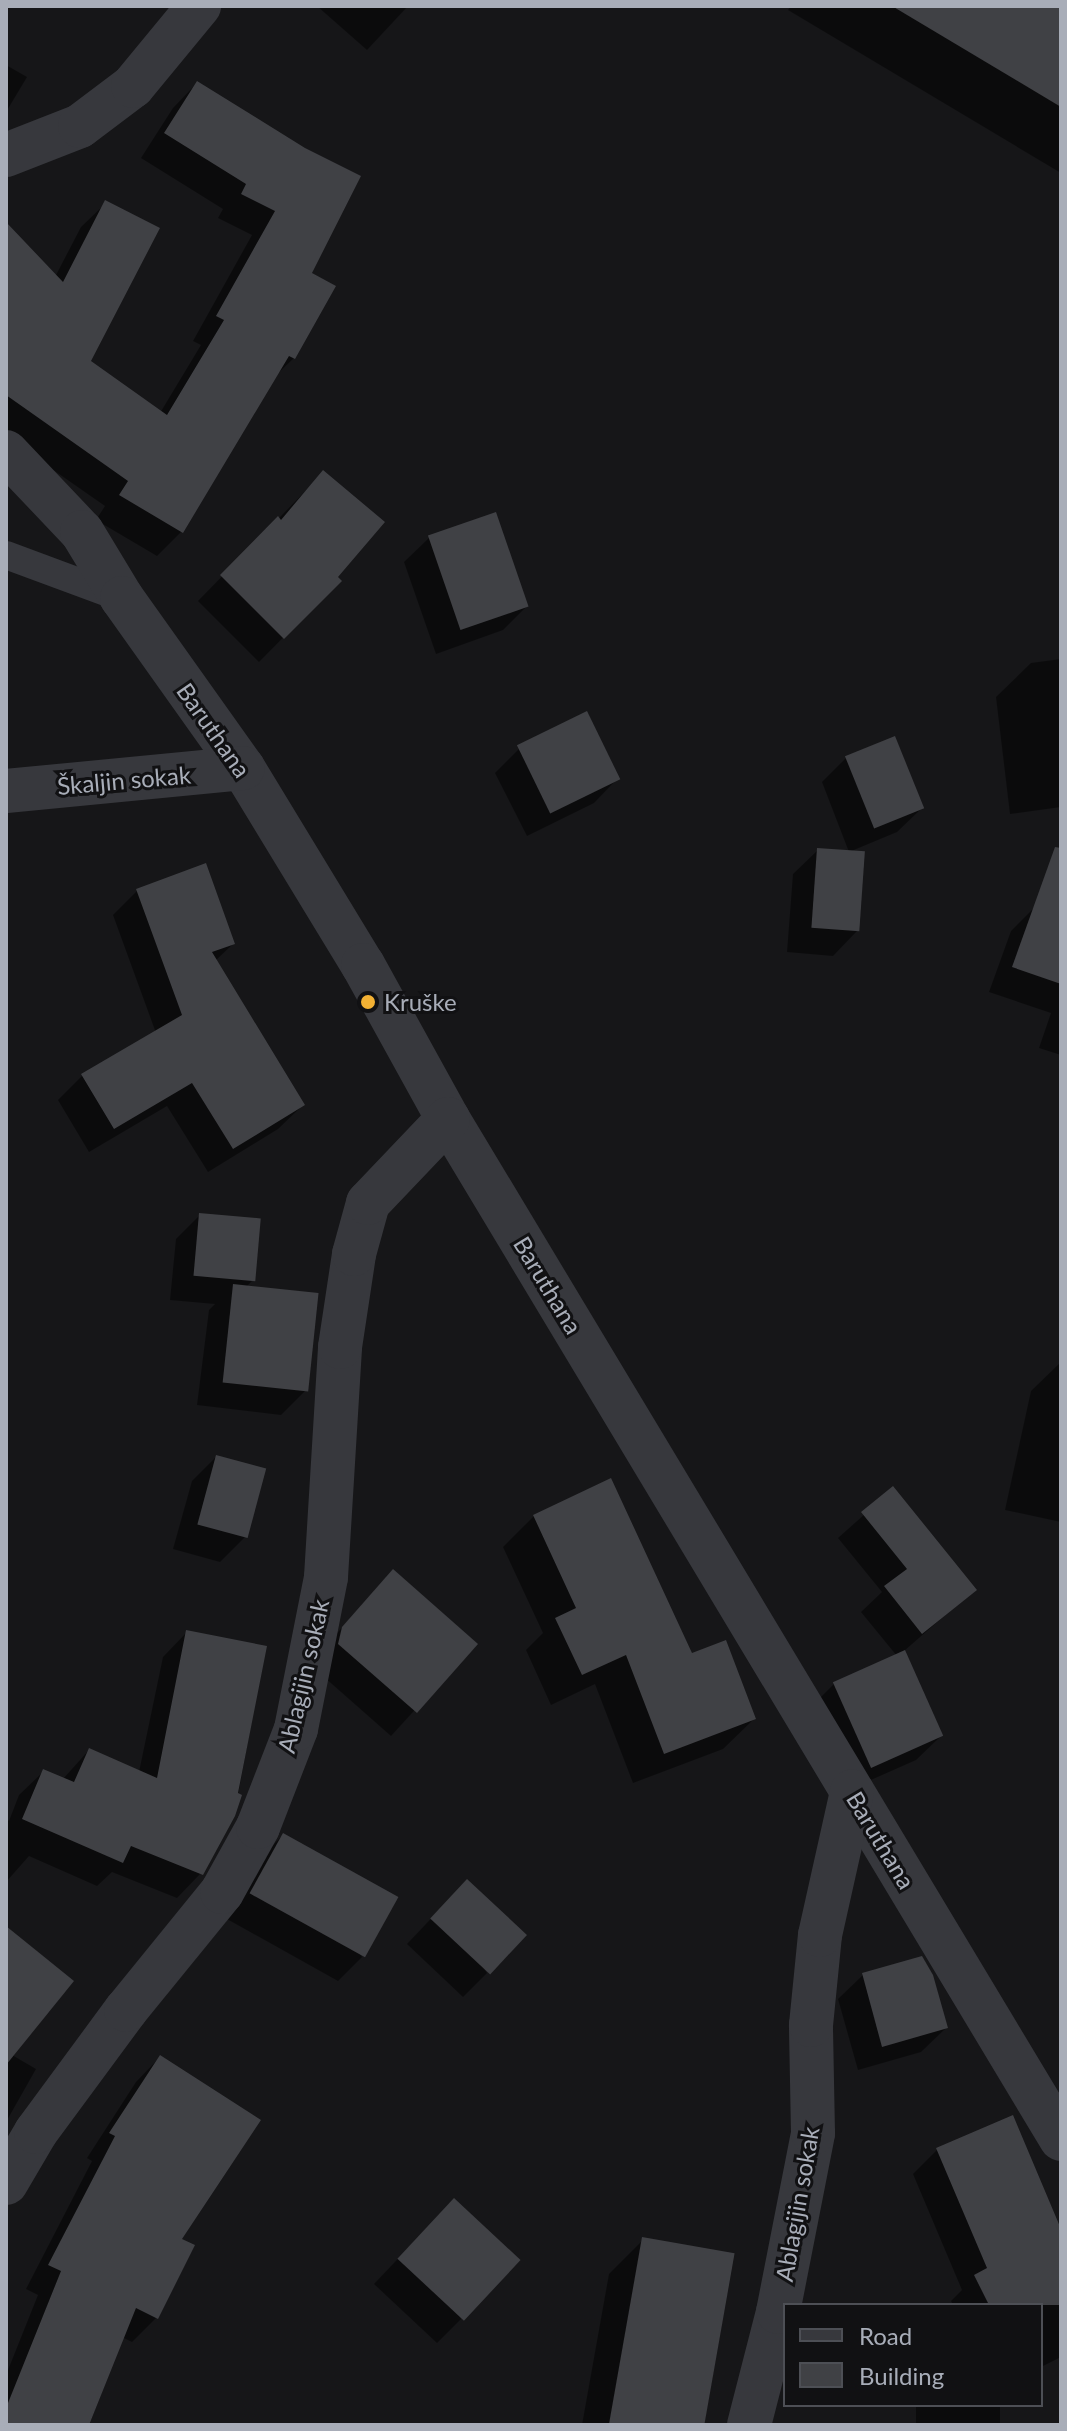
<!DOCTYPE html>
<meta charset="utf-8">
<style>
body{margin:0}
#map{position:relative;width:1067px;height:2431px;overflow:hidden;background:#161618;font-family:Lato,sans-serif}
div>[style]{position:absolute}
.shadow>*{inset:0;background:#0007;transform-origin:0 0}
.building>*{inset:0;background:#404145;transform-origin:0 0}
.lane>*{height:28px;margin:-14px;padding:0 14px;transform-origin:14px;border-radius:14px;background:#37383d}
.street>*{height:44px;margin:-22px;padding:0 22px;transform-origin:22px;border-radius:22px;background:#37383d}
.dots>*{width:22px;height:22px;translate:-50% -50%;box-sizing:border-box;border:4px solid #111113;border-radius:50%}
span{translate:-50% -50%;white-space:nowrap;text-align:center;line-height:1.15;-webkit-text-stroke:6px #111113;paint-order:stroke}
.street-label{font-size:24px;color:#a8adb8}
.poi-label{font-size:24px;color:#a8adb8}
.left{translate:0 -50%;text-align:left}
.frame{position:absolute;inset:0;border:8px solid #a8adb8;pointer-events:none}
.legend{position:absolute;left:783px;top:2303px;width:260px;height:104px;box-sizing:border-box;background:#111113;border:2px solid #4d4f55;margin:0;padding:10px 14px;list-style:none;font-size:24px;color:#a8adb8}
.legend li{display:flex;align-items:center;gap:16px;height:40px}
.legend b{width:40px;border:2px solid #4d4f55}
</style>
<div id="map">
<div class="shadow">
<div style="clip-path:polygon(317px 6px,408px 6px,367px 50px)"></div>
<div style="clip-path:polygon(791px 6px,1061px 6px,1061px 173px,788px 10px)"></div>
<div style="clip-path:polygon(6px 65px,27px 77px,6px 112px)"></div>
<div style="clip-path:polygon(197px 83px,304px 150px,309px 274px,294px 358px,273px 378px,181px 532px,157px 556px,96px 520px,105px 506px,6px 437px,6px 239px,55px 277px,81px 227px,106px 203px,88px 362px,160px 413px,201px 345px,193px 341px,252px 235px,218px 218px,223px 209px,141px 158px,173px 108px)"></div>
<div style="clip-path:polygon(323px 473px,336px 577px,339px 581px,259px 662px,198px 601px)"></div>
<div style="clip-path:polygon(429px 538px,527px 606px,503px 630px,436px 654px,404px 562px)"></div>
<div style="clip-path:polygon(1061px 659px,1061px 807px,1010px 814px,996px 697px,1031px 663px)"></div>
<div style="clip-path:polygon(519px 749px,618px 778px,594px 803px,527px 836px,495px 773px)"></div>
<div style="clip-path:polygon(846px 758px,922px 808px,897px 832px,849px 852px,857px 931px,833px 956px,787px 952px,793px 874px,818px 850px,849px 852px,822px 782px)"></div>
<div style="clip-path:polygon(137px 891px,233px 944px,215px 961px,303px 1105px,278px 1129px,208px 1172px,167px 1106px,89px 1152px,58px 1100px,82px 1076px,156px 1033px,113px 915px)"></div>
<div style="clip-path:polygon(1035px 907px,1061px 916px,1061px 1055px,1039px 1048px,1051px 1013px,989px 992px,1011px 931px)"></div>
<div style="clip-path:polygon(200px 1215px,252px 1281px,246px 1287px,306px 1390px,281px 1415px,197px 1405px,209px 1310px,215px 1304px,170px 1300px,176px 1239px)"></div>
<div style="clip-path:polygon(1061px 1362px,1061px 1522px,1005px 1510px,1031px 1391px)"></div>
<div style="clip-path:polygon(216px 1457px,245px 1537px,220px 1562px,173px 1549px,192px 1481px)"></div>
<div style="clip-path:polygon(893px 1489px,974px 1590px,904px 1651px,941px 1736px,916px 1760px,846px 1791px,810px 1708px,834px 1684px,897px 1656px,861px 1612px,882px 1592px,838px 1538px)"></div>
<div style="clip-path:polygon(534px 1516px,690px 1655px,754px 1719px,723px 1749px,633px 1783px,595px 1684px,551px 1705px,526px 1650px,543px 1633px,503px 1547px)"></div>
<div style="clip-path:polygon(393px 1572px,475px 1644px,391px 1736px,315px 1669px,318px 1654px)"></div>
<div style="clip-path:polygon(187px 1632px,265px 1648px,236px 1806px,201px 1873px,177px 1898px,112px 1872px,97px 1886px,29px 1856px,6px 1882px,6px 1818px,9px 1821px,19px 1795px,44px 1771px,63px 1779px,89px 1750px,139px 1772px,163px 1657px)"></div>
<div style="clip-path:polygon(283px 1835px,362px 1957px,338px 1981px,227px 1919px,259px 1859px)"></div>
<div style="clip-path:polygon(443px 1906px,487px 1973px,463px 1997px,407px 1944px)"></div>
<div style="clip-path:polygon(6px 1929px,12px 2055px,36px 2069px,6px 2122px)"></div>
<div style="clip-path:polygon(863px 1975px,946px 2028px,921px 2052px,858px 2070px,838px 1999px)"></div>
<div style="clip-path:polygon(160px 2057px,179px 2240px,192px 2246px,156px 2318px,132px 2342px,122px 2337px,85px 2425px,6px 2425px,6px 2375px,38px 2295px,26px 2289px,92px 2161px,87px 2158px,136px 2082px)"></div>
<div style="clip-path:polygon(938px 2149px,1061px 2232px,1061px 2357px,1041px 2367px,1041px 2305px,953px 2305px,951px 2301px,962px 2290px,913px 2174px)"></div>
<div style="clip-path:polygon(430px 2225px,461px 2319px,437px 2343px,374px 2284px)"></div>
<div style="clip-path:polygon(643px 2240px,702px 2425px,582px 2425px,609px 2274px)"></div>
<div style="left:916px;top:2405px;width:84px;height:20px"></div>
</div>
<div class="building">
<div style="clip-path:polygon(892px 6px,1061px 6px,1061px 107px)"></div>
<div style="clip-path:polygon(197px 81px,305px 148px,361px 176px,312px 273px,336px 286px,295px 359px,289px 356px,183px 533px,119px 495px,128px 481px,6px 395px,6px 222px,63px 282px,105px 200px,160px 228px,91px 361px,167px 415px,224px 320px,216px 316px,275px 211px,241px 194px,246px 184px,164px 133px)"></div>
<div style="clip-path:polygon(323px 470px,385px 522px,338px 577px,342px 581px,284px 639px,220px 575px,278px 516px,281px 520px)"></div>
<div style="left:496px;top:512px;width:100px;height:72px;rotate:71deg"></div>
<div style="left:587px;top:711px;width:76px;height:78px;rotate:64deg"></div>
<div style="left:895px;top:736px;width:78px;height:54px;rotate:68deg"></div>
<div style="clip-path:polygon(1055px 847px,1061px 848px,1061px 984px,1012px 967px)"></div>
<div style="left:817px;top:848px;width:48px;height:80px;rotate:4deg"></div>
<div style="clip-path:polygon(206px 863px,235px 944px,212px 952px,305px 1105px,233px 1149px,192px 1083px,114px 1129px,81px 1074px,182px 1015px,136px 889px)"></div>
<div style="left:199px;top:1213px;width:62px;height:63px;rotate:5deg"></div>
<div style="left:233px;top:1284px;width:86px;height:99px;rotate:6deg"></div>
<div style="left:216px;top:1455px;width:52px;height:72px;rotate:15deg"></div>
<div style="clip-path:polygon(611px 1478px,692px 1653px,726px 1640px,756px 1719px,664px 1754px,626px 1655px,582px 1675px,555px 1618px,576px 1608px,533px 1515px)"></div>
<div style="clip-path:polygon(893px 1486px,977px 1590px,922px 1634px,884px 1586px,907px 1569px,861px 1512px)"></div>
<div style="clip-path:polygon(393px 1569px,478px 1644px,417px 1713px,338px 1644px,342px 1627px)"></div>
<div style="clip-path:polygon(186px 1630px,267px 1646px,238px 1793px,242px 1795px,235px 1816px,203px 1875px,131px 1846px,123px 1863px,22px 1819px,43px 1769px,74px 1782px,89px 1748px,157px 1778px)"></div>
<div style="left:905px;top:1650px;width:94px;height:79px;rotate:66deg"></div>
<div style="left:283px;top:1833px;width:132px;height:69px;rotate:29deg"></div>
<div style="left:467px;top:1879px;width:82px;height:54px;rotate:43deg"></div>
<div style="clip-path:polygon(6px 1926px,74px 1981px,6px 2065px)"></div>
<div style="clip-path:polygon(922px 1956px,933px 1975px,948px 2028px,882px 2047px,862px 1973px)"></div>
<div style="clip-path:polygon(160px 2055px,261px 2120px,182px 2239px,195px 2245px,158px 2319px,136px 2308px,89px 2425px,6px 2425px,6px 2408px,61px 2271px,48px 2265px,115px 2136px,109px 2133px)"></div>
<div style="clip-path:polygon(1013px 2115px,1061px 2229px,1061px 2305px,989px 2305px,974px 2275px,987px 2268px,936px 2148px)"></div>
<div style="left:454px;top:2198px;width:91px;height:83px;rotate:43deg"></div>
<div style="left:642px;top:2237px;width:94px;height:191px;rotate:10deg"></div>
</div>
<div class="lane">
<div style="left:6px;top:555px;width:124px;rotate:20.3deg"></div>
</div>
<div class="street">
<div style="left:6px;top:155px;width:79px;rotate:-21.4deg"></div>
<div style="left:80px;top:126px;width:66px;rotate:-37deg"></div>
<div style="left:133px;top:86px;width:104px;rotate:-50.5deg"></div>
<div style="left:6px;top:452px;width:110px;rotate:46.5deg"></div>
<div style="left:82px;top:532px;width:77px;rotate:58.8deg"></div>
<div style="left:122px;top:598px;width:209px;rotate:54.6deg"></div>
<div style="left:243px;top:768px;width:231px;rotate:58.7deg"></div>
<div style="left:363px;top:965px;width:176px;rotate:61.1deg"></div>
<div style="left:448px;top:1119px;width:1190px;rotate:58.99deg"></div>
<div style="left:6px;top:791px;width:238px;rotate:-5.5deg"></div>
<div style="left:6px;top:2183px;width:59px;rotate:-59.5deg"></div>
<div style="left:36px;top:2132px;width:152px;rotate:-53.6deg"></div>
<div style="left:126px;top:2010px;width:152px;rotate:-50.9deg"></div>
<div style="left:222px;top:1892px;width:74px;rotate:-61deg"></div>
<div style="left:258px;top:1827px;width:105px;rotate:-68.8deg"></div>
<div style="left:296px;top:1729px;width:155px;rotate:-78.8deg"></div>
<div style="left:326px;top:1577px;width:230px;rotate:-86.5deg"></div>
<div style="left:340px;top:1347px;width:94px;rotate:-81.4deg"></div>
<div style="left:354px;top:1254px;width:53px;rotate:-74.6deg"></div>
<div style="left:368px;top:1203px;width:116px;rotate:-46.4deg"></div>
<div style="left:749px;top:2425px;width:117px;rotate:-75.6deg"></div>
<div style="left:778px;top:2312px;width:182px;rotate:-78.9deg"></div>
<div style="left:813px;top:2133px;width:108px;rotate:-91.1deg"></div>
<div style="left:811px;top:2025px;width:90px;rotate:-84.3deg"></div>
<div style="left:820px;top:1935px;width:147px;rotate:-77.4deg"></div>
</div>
<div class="dots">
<div style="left:368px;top:1002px;background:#f2b134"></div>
</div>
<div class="street-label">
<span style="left:214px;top:730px;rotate:55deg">Baruthana</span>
<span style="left:124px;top:780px;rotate:-5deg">Škaljin sokak</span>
<span style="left:548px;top:1285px;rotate:59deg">Baruthana</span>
<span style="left:303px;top:1676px;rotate:-77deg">Ablagijin sokak</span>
<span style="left:881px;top:1840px;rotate:59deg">Baruthana</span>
<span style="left:797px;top:2204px;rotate:-80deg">Ablagijin sokak</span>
</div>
<div class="poi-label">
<span class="left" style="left:384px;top:1002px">Kruške</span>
</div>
<div class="frame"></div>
<ul class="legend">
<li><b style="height:10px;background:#37383d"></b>Road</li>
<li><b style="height:22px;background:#404145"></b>Building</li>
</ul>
</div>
